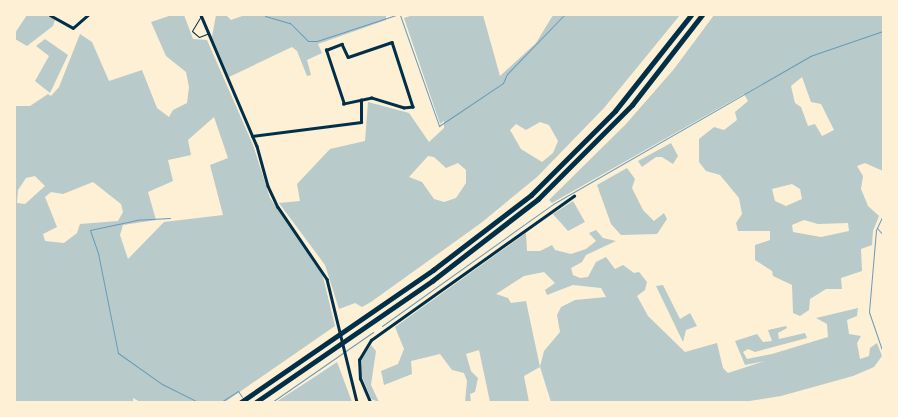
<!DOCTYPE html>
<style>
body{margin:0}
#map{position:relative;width:898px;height:417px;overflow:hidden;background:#fdf0d5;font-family:Rubik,sans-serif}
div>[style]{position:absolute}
.green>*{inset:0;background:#b9caca}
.stream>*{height:1px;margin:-0.5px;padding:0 0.5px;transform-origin:0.5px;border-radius:0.5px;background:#669bbc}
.service>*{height:1px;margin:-0.5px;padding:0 0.5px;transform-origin:0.5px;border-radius:0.5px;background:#003049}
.minor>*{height:2.5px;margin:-1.25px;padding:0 1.25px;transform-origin:1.25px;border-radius:1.25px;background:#003049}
.motorway>*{height:4.5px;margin:-2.25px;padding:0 2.25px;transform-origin:2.25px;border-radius:2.25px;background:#003049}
span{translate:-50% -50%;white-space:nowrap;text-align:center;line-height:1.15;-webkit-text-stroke:5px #fdf0d5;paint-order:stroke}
.frame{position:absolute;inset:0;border:16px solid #fdf0d5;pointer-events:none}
</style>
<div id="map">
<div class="green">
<div style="clip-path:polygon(27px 15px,46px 15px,55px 20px,53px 26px,27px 46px,15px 39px,15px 33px)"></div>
<div style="clip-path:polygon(evenodd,172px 15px,184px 15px,193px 39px,207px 40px,253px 145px,270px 198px,322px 273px,335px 326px,225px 402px,140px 402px,133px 398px,133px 402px,15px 402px,15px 106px,30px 106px,48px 94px,51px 96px,59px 87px,80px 34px,92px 42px,109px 81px,142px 70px,157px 108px,169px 117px,173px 110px,187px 103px,189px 87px,186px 72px,166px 56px,151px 22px,172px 15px,214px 117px,228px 158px,210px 165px,223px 215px,164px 222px,128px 259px,120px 235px,123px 225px,156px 220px,148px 192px,173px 181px,168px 160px,191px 155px,188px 140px,214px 117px,172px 15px,35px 176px,45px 186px,25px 204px,17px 203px,18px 190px,26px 178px,35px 176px,172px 15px,93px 182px,121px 204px,123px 212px,118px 221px,80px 224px,77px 233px,64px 243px,45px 241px,43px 234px,57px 227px,45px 197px,51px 192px,63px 194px,93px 182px)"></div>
<div style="clip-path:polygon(216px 15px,226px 15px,231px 20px,245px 15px,386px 15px,386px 20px,318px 44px,322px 53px,307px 60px,311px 75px,307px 76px,297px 51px,292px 47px,229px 77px,212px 37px)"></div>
<div style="clip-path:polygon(evenodd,413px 15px,483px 15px,500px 76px,536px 43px,553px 15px,680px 15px,604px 108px,537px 177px,481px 223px,371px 302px,362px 307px,355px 303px,339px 309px,325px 265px,279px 203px,300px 201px,297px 184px,330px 149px,365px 141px,368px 102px,409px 113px,429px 142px,444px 128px,444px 121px,440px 124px,404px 18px,413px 15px,540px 122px,549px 125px,558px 141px,553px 153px,542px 162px,521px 149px,510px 130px,516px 124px,526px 130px,540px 122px,413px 15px,428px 156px,434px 157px,446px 168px,458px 163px,466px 170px,466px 183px,456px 198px,444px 202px,434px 199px,422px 182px,409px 177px,428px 156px)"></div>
<div style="clip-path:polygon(evenodd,714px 15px,883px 15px,883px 171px,865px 163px,857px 166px,863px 176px,861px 189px,868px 206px,879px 216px,873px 231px,872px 245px,861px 249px,862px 271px,841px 278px,842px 289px,826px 289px,810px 299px,809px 310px,800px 316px,793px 313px,792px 285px,773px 276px,772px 271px,755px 260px,755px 245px,770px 240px,770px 231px,738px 231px,736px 223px,742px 214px,739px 198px,720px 175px,706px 171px,699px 162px,699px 139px,714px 127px,724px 130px,737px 120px,735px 112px,748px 101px,744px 94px,552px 203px,549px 200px,626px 124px,674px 69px,714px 15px,802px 77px,811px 102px,821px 104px,834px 130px,822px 136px,815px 124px,808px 126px,801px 107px,795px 103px,791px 86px,802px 77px,714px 15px,792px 184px,800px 189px,802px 199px,786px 206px,775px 201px,772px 189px,792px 184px,714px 15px,804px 220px,818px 224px,848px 223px,849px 231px,821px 237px,793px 232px,792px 225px,804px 220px)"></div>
<div style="clip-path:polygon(45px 39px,68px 55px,50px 93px,35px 81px,49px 56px,36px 46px)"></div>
<div style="clip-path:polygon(671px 143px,678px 156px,673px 164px,662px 157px,656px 157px,642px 167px,638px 161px)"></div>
<div style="clip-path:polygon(627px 168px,635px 179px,632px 188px,643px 210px,654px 221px,664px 213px,667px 219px,657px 234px,621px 235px,611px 224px,597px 185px)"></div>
<div style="clip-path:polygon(573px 201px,585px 222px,568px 231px,553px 214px)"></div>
<div style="clip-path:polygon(evenodd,596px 230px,603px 238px,616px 241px,586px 255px,582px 262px,571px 268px,573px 275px,580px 278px,588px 277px,596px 262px,606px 257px,615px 269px,623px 265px,634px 273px,639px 272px,647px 282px,645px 290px,637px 296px,648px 316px,685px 352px,717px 343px,723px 368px,728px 373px,765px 361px,745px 365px,735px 341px,757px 334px,763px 342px,772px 341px,768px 330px,786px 326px,787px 328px,778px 333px,779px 339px,805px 333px,807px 338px,755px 352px,748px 349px,743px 352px,747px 359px,772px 354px,828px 337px,827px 324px,816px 318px,858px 308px,857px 316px,847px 320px,849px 334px,861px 336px,857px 343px,860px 359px,869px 356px,870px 348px,877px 343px,882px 356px,874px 367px,853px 376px,781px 396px,743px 402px,551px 402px,540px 367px,524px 376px,529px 402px,490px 402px,479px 350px,466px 354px,471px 371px,478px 378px,475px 392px,470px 394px,471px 402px,465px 402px,467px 381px,464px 373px,452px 370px,440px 354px,411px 361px,412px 374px,384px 385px,381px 371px,398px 364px,404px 349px,395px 327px,526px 233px,527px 251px,540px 251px,552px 245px,555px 250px,571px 254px,586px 249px,596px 241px,589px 233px,596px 230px,544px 272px,555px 283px,545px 290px,547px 295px,573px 285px,601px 288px,606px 297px,575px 300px,561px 307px,557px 315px,560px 332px,544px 351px,540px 367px,526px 301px,511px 303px,508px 298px,496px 294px,524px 276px,544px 272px)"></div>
<div style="clip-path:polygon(663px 285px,680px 319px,690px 313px,697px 326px,686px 330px,683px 342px,656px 286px)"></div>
<div style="clip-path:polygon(371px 345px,376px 351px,371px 385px,379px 402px,371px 399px,361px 374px,361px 361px)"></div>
<div style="clip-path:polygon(337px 362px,352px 402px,276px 402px,313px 378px)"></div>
</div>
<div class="stream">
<div style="left:400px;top:15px;width:118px;rotate:70.6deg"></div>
<div style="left:439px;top:126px;width:77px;rotate:-33.9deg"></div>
<div style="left:503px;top:83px;width:10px;rotate:-66deg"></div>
<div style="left:507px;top:74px;width:82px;rotate:-46deg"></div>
<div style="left:265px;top:16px;width:26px;rotate:16deg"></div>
<div style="left:290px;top:23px;width:25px;rotate:45deg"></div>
<div style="left:308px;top:41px;width:9px"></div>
<div style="left:317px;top:41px;width:83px;rotate:-18.2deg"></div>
<div style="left:883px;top:215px;width:17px;rotate:115deg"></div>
<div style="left:876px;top:230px;width:82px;rotate:94.9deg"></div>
<div style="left:869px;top:312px;width:43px;rotate:71.1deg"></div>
<div style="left:170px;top:218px;width:33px;rotate:177deg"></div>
<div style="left:137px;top:220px;width:48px;rotate:168deg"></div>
<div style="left:90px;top:230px;width:24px;rotate:71deg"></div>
<div style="left:98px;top:253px;width:102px;rotate:78.7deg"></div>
<div style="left:118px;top:353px;width:54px;rotate:35.2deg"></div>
<div style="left:162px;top:384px;width:40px;rotate:26.6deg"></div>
<div style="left:877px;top:228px;width:9px;rotate:49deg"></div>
<div style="left:382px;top:326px;width:210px;rotate:-35.5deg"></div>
<div style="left:553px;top:204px;width:297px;rotate:-29.9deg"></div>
<div style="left:810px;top:56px;width:77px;rotate:-18.9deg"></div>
<div style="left:221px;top:402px;width:20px;rotate:-33deg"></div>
<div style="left:238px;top:391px;width:7px;rotate:56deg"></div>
<div style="left:272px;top:402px;width:123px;rotate:-34.7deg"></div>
</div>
<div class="service">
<div style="left:201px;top:16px;width:17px;rotate:121deg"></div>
<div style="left:192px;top:31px;width:9px;rotate:41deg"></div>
<div style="left:199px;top:37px;width:9px;rotate:-21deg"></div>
</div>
<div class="minor">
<div style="left:50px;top:15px;width:26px;rotate:29deg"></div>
<div style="left:73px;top:28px;width:20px;rotate:-41deg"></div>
<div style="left:201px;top:15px;width:142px;rotate:66.9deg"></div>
<div style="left:257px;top:146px;width:41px;rotate:74.6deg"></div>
<div style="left:268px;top:186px;width:23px;rotate:65deg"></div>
<div style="left:278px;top:207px;width:87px;rotate:55.8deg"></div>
<div style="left:327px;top:279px;width:127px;rotate:76.3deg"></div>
<div style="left:392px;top:42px;width:68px;rotate:72.1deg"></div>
<div style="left:413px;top:107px;width:9px;rotate:174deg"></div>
<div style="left:404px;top:108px;width:34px;rotate:-163deg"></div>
<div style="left:372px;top:98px;width:29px;rotate:168deg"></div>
<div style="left:344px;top:104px;width:57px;rotate:-108.4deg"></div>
<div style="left:326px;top:50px;width:17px;rotate:-21deg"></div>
<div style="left:342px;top:44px;width:14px;rotate:65deg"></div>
<div style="left:348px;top:57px;width:46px;rotate:-18.8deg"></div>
<div style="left:252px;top:136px;width:110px;rotate:-7.3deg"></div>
<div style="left:361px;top:122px;width:22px;rotate:-90deg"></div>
<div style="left:370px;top:402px;width:25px;rotate:-113deg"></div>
<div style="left:360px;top:379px;width:19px;rotate:-93deg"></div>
<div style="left:359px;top:360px;width:23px;rotate:-59deg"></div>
<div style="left:371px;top:340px;width:249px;rotate:-35.4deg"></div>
</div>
<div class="motorway">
<div style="left:241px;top:402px;width:233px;rotate:-34.5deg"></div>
<div style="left:433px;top:270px;width:123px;rotate:-37.4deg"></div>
<div style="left:531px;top:195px;width:119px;rotate:-45deg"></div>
<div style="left:615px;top:111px;width:122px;rotate:-51.6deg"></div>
<div style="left:256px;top:402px;width:214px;rotate:-34.5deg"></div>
<div style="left:432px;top:281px;width:134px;rotate:-37.7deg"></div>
<div style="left:538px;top:199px;width:133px;rotate:-45deg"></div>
<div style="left:632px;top:105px;width:114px;rotate:-52.1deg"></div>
</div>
<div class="frame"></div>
</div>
